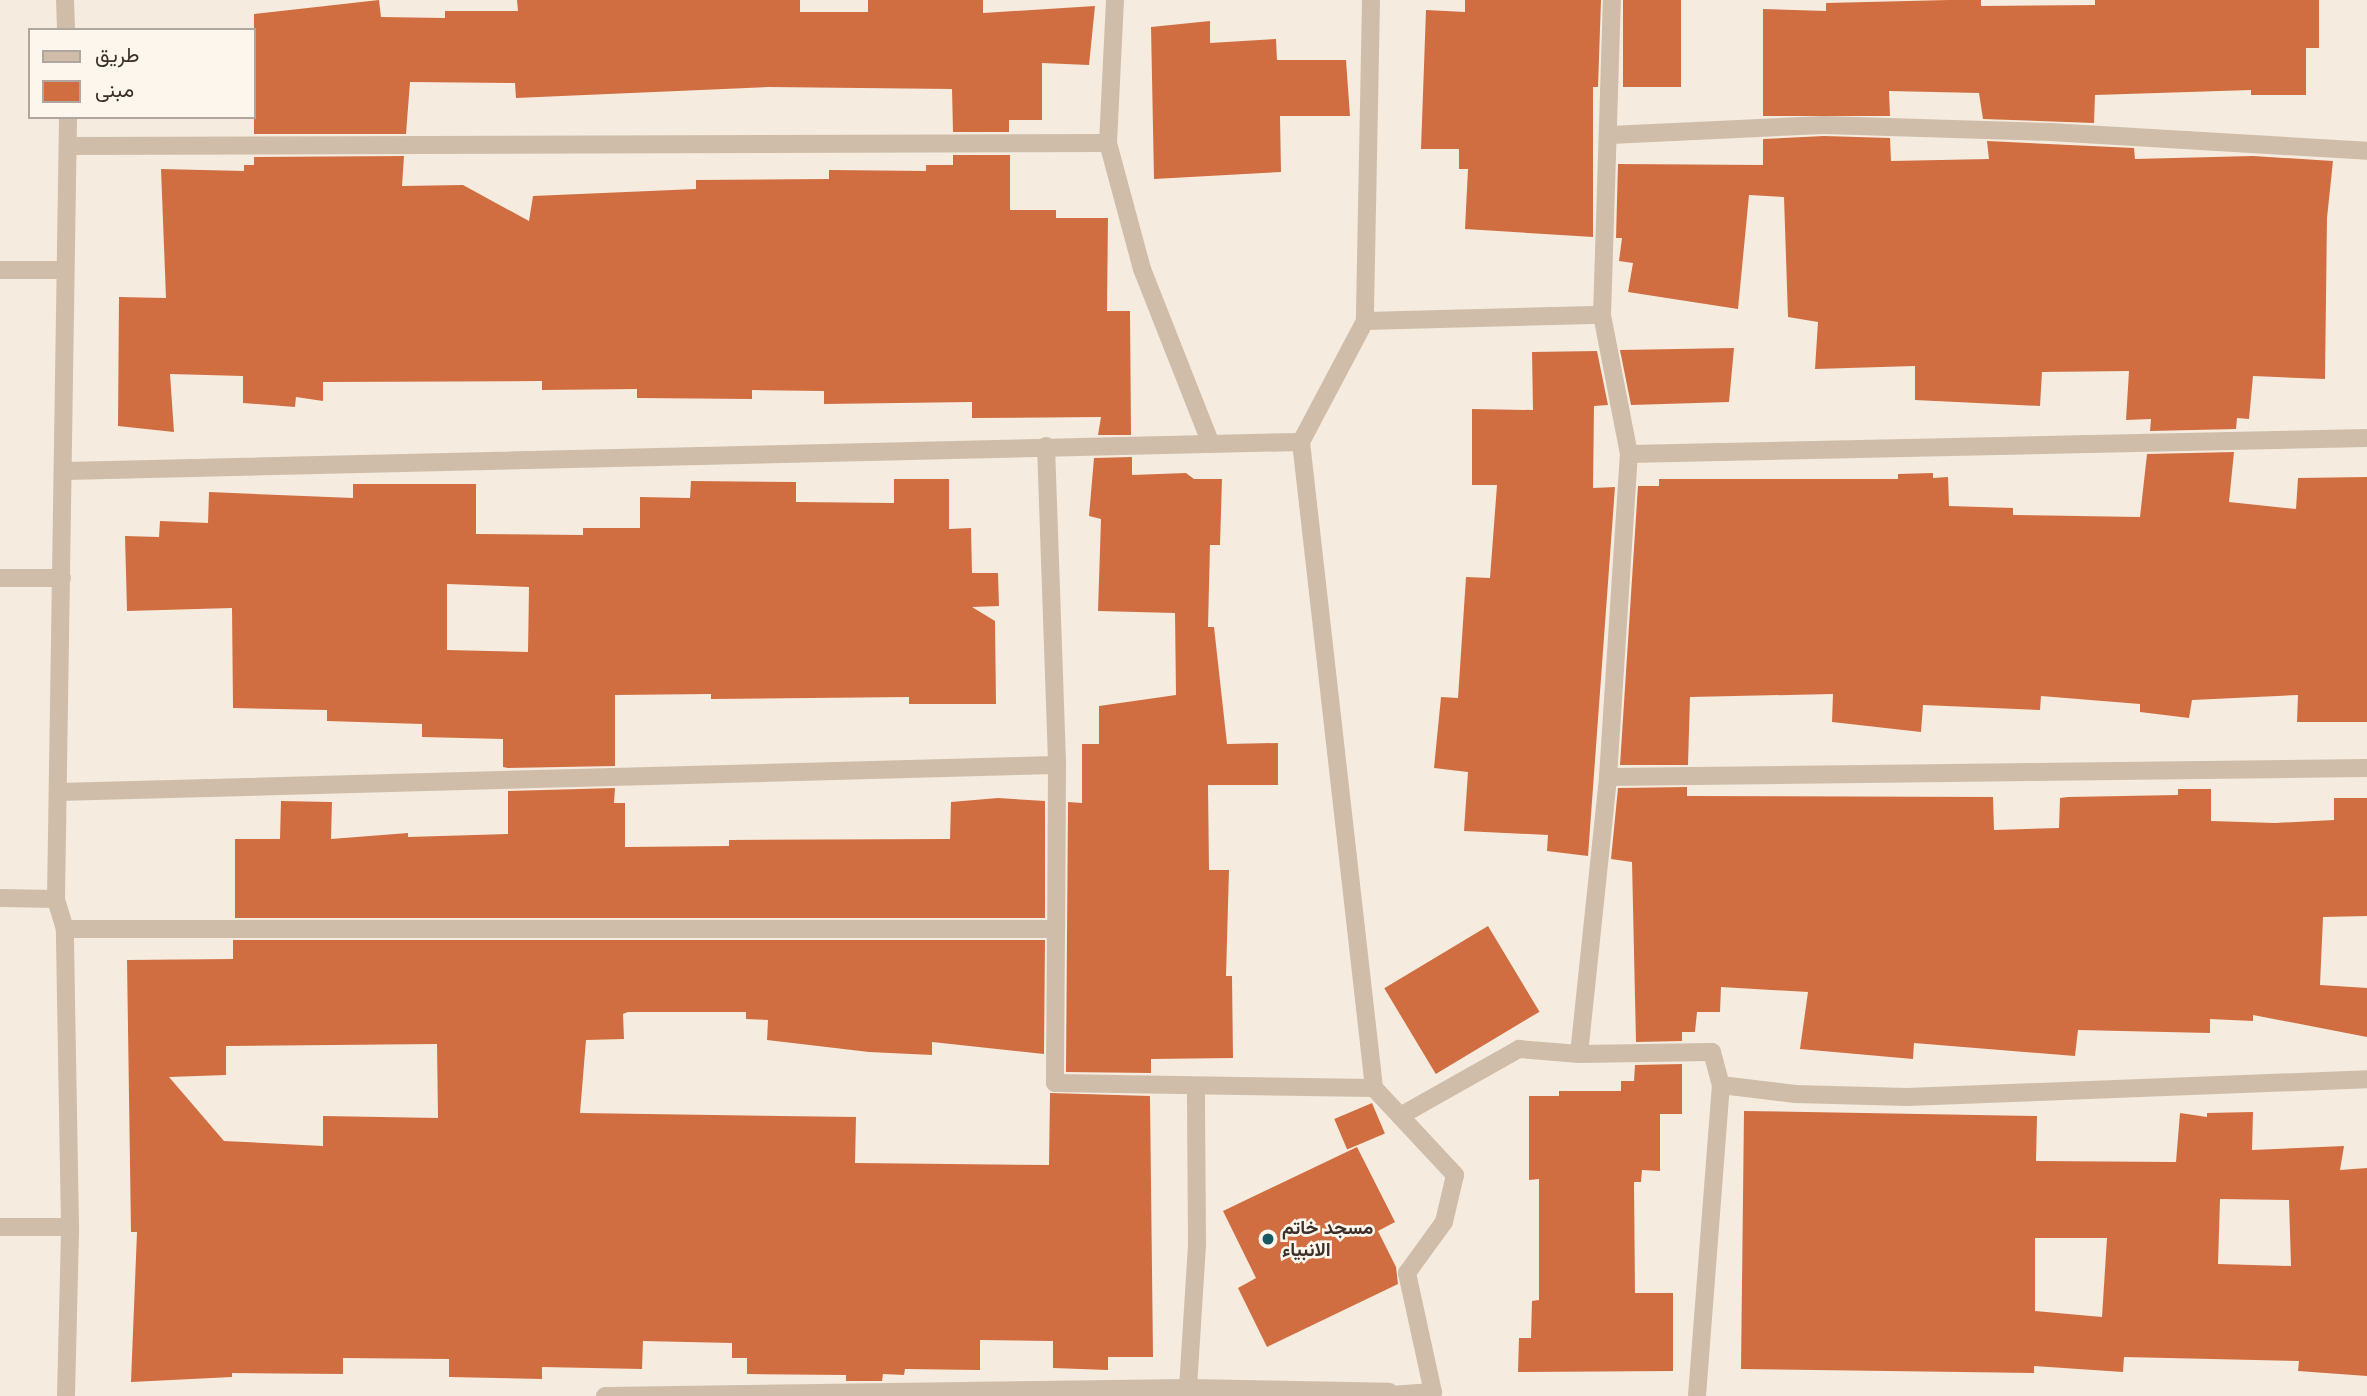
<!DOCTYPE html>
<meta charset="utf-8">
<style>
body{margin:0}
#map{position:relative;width:2367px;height:1396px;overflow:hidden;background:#f5ecdf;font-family:Quicksand,Vazirmatn,sans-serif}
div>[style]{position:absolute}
.building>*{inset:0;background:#d16e41;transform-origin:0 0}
.minor>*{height:18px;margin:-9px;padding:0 9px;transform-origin:9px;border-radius:9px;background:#cfbda9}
.dots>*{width:19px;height:19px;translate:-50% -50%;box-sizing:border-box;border:4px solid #fcf6ed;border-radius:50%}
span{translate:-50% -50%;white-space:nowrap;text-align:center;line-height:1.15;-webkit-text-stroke:5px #fcf6ed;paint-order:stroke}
.poi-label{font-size:19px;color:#3c312a;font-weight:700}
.left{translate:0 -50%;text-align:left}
.legend{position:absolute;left:28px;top:28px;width:228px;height:91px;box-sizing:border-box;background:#fcf6ed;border:2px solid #afa79f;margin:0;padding:9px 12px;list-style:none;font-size:21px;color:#3c312a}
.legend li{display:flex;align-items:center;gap:14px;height:35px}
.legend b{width:35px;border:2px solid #afa79f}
</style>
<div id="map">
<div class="building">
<div style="clip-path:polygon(379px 0,381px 17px,445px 18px,445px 11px,518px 11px,517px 0,800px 0,800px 12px,868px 12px,868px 0,983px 0,983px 13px,1095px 6px,1089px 65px,1042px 63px,1042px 120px,1009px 120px,1009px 132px,953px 132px,952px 89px,769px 87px,516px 98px,515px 83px,410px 82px,406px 134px,254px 134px,254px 14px)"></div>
<div style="clip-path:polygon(1465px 0,1601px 0,1598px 87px,1593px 87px,1593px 237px,1465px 229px,1468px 169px,1459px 169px,1459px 149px,1421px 149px,1426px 10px,1465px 12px)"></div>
<div style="left:1623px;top:0;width:58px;height:87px"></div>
<div style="clip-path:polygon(1949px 0,1981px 0,1981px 6px,2095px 5px,2095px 0,2319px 0,2319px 48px,2306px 48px,2306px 95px,2251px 95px,2251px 90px,2095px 95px,2094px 123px,1983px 119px,1979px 93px,1889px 91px,1890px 116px,1763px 116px,1763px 9px,1826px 11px,1826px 3px)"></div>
<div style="clip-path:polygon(1210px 21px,1210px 43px,1276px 39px,1277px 60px,1346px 60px,1350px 116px,1280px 116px,1281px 172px,1154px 179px,1151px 27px)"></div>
<div style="clip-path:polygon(1824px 136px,1890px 138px,1891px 161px,1989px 159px,1987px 141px,2134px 148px,2135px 159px,2253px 156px,2333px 161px,2327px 218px,2325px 379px,2253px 376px,2249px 419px,2237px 418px,2236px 429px,2150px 431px,2151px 419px,2126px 420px,2129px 371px,2042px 372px,2040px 406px,1915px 400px,1915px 366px,1815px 369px,1818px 322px,1788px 317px,1784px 197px,1749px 195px,1738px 309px,1628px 292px,1633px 263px,1619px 261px,1622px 238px,1616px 238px,1618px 164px,1763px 165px,1763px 139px)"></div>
<div style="clip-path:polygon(953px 155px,1010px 155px,1010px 210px,1056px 210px,1056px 218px,1108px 218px,1107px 311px,1130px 311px,1131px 435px,1098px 435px,1101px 417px,972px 418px,972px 402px,824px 404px,824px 391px,752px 390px,752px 399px,637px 398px,637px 389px,542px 390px,542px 381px,323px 382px,323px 401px,296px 397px,295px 407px,243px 403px,243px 376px,170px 374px,174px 432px,118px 426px,119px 297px,166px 298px,161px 169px,244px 171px,244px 165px,254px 165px,254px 157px,404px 156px,402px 186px,463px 185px,529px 221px,533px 196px,696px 189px,696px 180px,829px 179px,829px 170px,926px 171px,926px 165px,953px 165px)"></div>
<div style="clip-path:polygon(1734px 348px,1729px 402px,1631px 405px,1620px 350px)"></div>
<div style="clip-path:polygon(1597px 351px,1608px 405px,1594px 406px,1593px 488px,1615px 487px,1588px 856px,1547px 851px,1548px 835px,1464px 831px,1468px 772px,1434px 768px,1441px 697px,1458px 698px,1466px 577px,1490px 578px,1497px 485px,1472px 485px,1472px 409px,1533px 410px,1532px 352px)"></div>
<div style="clip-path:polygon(2234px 452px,2229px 502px,2296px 509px,2298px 478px,2367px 477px,2367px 722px,2297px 722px,2298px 695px,2192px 700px,2189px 718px,2140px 712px,2140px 704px,2041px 696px,2040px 710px,1923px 705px,1921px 732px,1832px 722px,1833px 694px,1690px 697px,1688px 765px,1620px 765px,1638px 486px,1659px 486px,1659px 479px,1898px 479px,1898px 474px,1933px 473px,1933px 478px,1948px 477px,1949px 506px,2013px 508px,2013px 515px,2140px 517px,2147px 454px)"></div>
<div style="clip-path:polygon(1132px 457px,1132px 475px,1186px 473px,1194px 479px,1222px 479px,1220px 545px,1210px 545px,1208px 627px,1214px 627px,1227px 744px,1278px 743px,1278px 785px,1208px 785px,1209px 870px,1229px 870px,1226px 976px,1232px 976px,1233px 1058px,1151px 1059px,1151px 1073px,1066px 1072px,1068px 802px,1082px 803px,1082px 744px,1099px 744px,1099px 706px,1176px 695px,1175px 613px,1098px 611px,1101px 519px,1089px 516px,1094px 458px)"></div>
<div style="clip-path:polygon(evenodd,894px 479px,949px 479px,949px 529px,971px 528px,972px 573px,998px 573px,999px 606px,972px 607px,995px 621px,996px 704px,909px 704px,909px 697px,711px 699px,711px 694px,615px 695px,615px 766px,508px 768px,503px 767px,503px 739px,422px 737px,422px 724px,327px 721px,327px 710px,233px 708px,232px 608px,127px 611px,125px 536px,159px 537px,160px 521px,208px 523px,209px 492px,353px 498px,353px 484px,476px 484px,476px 534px,583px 535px,583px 528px,640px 528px,640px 497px,690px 498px,691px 481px,796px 482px,796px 502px,894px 503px,894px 479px,447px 584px,529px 587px,528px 652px,447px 650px,447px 584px)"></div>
<div style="clip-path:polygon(1687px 787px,1687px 796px,1993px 797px,1994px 830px,2059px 828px,2060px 798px,2068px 797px,2178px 795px,2178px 789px,2211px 789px,2211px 821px,2275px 823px,2334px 820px,2334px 798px,2367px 798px,2367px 916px,2323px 917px,2320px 985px,2367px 988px,2367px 1037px,2253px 1015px,2253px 1021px,2210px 1019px,2210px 1033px,2078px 1030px,2075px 1056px,1914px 1043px,1913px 1059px,1800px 1049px,1808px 992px,1721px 987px,1720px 1012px,1697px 1012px,1695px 1032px,1682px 1032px,1682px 1041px,1636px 1042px,1632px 862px,1611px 859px,1618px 788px)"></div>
<div style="clip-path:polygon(615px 788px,614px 803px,625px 803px,625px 847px,729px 846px,729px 840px,950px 839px,951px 802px,998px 798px,1045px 801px,1045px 918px,235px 918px,235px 839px,280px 839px,281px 801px,332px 802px,331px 839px,408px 833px,408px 837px,508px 834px,508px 791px)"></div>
<div style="left:1488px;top:926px;width:100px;height:121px;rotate:59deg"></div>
<div style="clip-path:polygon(evenodd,233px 940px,1045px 940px,1044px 1054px,932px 1042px,932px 1055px,869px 1052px,767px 1040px,768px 1020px,746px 1019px,746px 1012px,628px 1012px,623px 1014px,624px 1039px,586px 1040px,580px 1113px,856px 1117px,855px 1163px,1049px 1165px,1050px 1093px,1150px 1096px,1153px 1357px,1108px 1357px,1108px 1370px,1053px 1368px,1053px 1341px,980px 1340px,980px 1370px,905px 1369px,904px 1375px,883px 1374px,882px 1381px,846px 1381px,846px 1375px,747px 1374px,747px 1358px,732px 1358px,732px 1343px,643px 1341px,642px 1369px,542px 1367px,542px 1379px,449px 1377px,449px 1359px,343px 1358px,343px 1374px,232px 1373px,232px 1377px,131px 1382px,137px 1232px,131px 1232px,127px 960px,233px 959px,233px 940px,437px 1044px,438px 1118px,323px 1116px,323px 1146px,224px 1141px,169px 1077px,226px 1075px,226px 1046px,437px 1044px)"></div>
<div style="clip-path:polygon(1682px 1064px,1682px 1114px,1660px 1114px,1660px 1171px,1642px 1170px,1641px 1182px,1634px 1182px,1635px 1293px,1673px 1293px,1673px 1371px,1518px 1372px,1519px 1338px,1531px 1338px,1532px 1301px,1539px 1300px,1539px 1179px,1529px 1180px,1529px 1096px,1559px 1096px,1559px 1091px,1621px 1091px,1621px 1081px,1634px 1081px,1635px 1065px)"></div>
<div style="left:1372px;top:1103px;width:33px;height:41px;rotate:67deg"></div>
<div style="clip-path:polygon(evenodd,1744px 1111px,2037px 1116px,2036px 1161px,2176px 1162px,2180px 1113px,2207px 1117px,2207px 1113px,2253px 1112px,2252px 1150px,2344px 1146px,2340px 1170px,2367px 1168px,2367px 1376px,2298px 1371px,2299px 1361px,2124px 1357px,2123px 1372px,2034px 1366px,2034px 1373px,1741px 1369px,1744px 1111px,2220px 1199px,2289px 1200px,2291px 1266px,2218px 1264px,2220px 1199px,1744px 1111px,2035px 1238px,2107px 1238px,2102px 1317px,2035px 1311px,2035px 1238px)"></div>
<div style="clip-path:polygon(1357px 1147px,1395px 1222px,1378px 1231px,1396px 1267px,1398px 1284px,1267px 1347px,1238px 1288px,1256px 1278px,1223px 1211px)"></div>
</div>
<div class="minor">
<div style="left:65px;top:0;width:30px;rotate:88deg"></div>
<div style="left:1115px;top:0;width:143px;rotate:92.8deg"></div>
<div style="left:1108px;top:143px;width:131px;rotate:74.9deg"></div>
<div style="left:1142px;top:269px;width:186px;rotate:68.5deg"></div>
<div style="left:1371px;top:0;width:321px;rotate:91.1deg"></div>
<div style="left:1365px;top:321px;width:137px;rotate:117.9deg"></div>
<div style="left:1301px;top:442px;width:650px;rotate:83.55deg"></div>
<div style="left:1374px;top:1088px;width:119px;rotate:47deg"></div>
<div style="left:1455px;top:1175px;width:48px;rotate:103.2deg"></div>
<div style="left:1444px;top:1222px;width:63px;rotate:126deg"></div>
<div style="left:1407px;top:1273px;width:122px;rotate:77.7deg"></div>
<div style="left:1433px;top:1392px;width:57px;rotate:176deg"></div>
<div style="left:1610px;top:135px;width:214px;rotate:-2.7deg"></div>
<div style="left:1824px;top:125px;width:226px;rotate:1.8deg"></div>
<div style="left:2050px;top:132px;width:318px;rotate:3.4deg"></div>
<div style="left:68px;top:146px;width:1040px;rotate:-0.17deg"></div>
<div style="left:0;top:270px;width:65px"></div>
<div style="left:1365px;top:321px;width:237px;rotate:-1.5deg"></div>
<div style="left:1046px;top:446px;width:319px;rotate:88deg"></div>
<div style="left:1057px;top:765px;width:164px;rotate:90.3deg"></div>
<div style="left:1629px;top:454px;width:738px;rotate:-1.24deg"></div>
<div style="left:66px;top:471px;width:1235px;rotate:-1.35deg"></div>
<div style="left:0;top:578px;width:62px"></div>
<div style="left:1608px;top:777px;width:759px;rotate:-0.68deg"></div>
<div style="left:58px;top:792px;width:999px;rotate:-1.55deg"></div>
<div style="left:0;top:898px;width:56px;rotate:1deg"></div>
<div style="left:65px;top:929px;width:991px"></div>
<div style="left:1056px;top:929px;width:154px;rotate:90.4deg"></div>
<div style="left:1055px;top:1083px;width:319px;rotate:0.9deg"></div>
<div style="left:1579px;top:1054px;width:279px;rotate:-84deg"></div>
<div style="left:1608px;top:777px;width:324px;rotate:-86.3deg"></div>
<div style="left:1629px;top:454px;width:142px;rotate:-101deg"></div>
<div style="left:1602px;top:315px;width:315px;rotate:-88.2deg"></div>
<div style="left:1400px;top:1116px;width:137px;rotate:-29.4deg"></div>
<div style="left:1519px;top:1049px;width:60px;rotate:4.8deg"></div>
<div style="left:1579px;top:1054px;width:133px;rotate:-0.9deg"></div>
<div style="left:1712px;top:1052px;width:34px;rotate:75deg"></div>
<div style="left:1721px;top:1085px;width:75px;rotate:6.9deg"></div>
<div style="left:1795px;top:1094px;width:112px;rotate:1.5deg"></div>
<div style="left:1907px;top:1097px;width:460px;rotate:-2.2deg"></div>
<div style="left:0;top:1227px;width:70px"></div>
<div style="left:1188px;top:1388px;width:145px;rotate:-86.4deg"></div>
<div style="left:1197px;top:1243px;width:156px;rotate:-90.4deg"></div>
<div style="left:66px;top:1396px;width:169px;rotate:-88.6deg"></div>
<div style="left:70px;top:1227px;width:298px;rotate:-91deg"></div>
<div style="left:65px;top:929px;width:31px;rotate:-107deg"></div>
<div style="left:56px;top:899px;width:782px;rotate:-89.12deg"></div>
<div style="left:605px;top:1396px;width:583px;rotate:-0.79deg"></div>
<div style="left:1188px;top:1388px;width:201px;rotate:1.1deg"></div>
<div style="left:1697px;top:1396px;width:312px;rotate:-85.6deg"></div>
</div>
<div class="dots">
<div style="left:1268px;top:1239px;background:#1a5962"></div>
</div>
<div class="poi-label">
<span class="left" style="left:1282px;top:1239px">مسجد خاتم<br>الانبياء</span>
</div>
<ul class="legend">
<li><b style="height:9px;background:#cfbda9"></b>طريق</li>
<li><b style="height:19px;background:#d16e41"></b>مبنى</li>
</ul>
</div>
